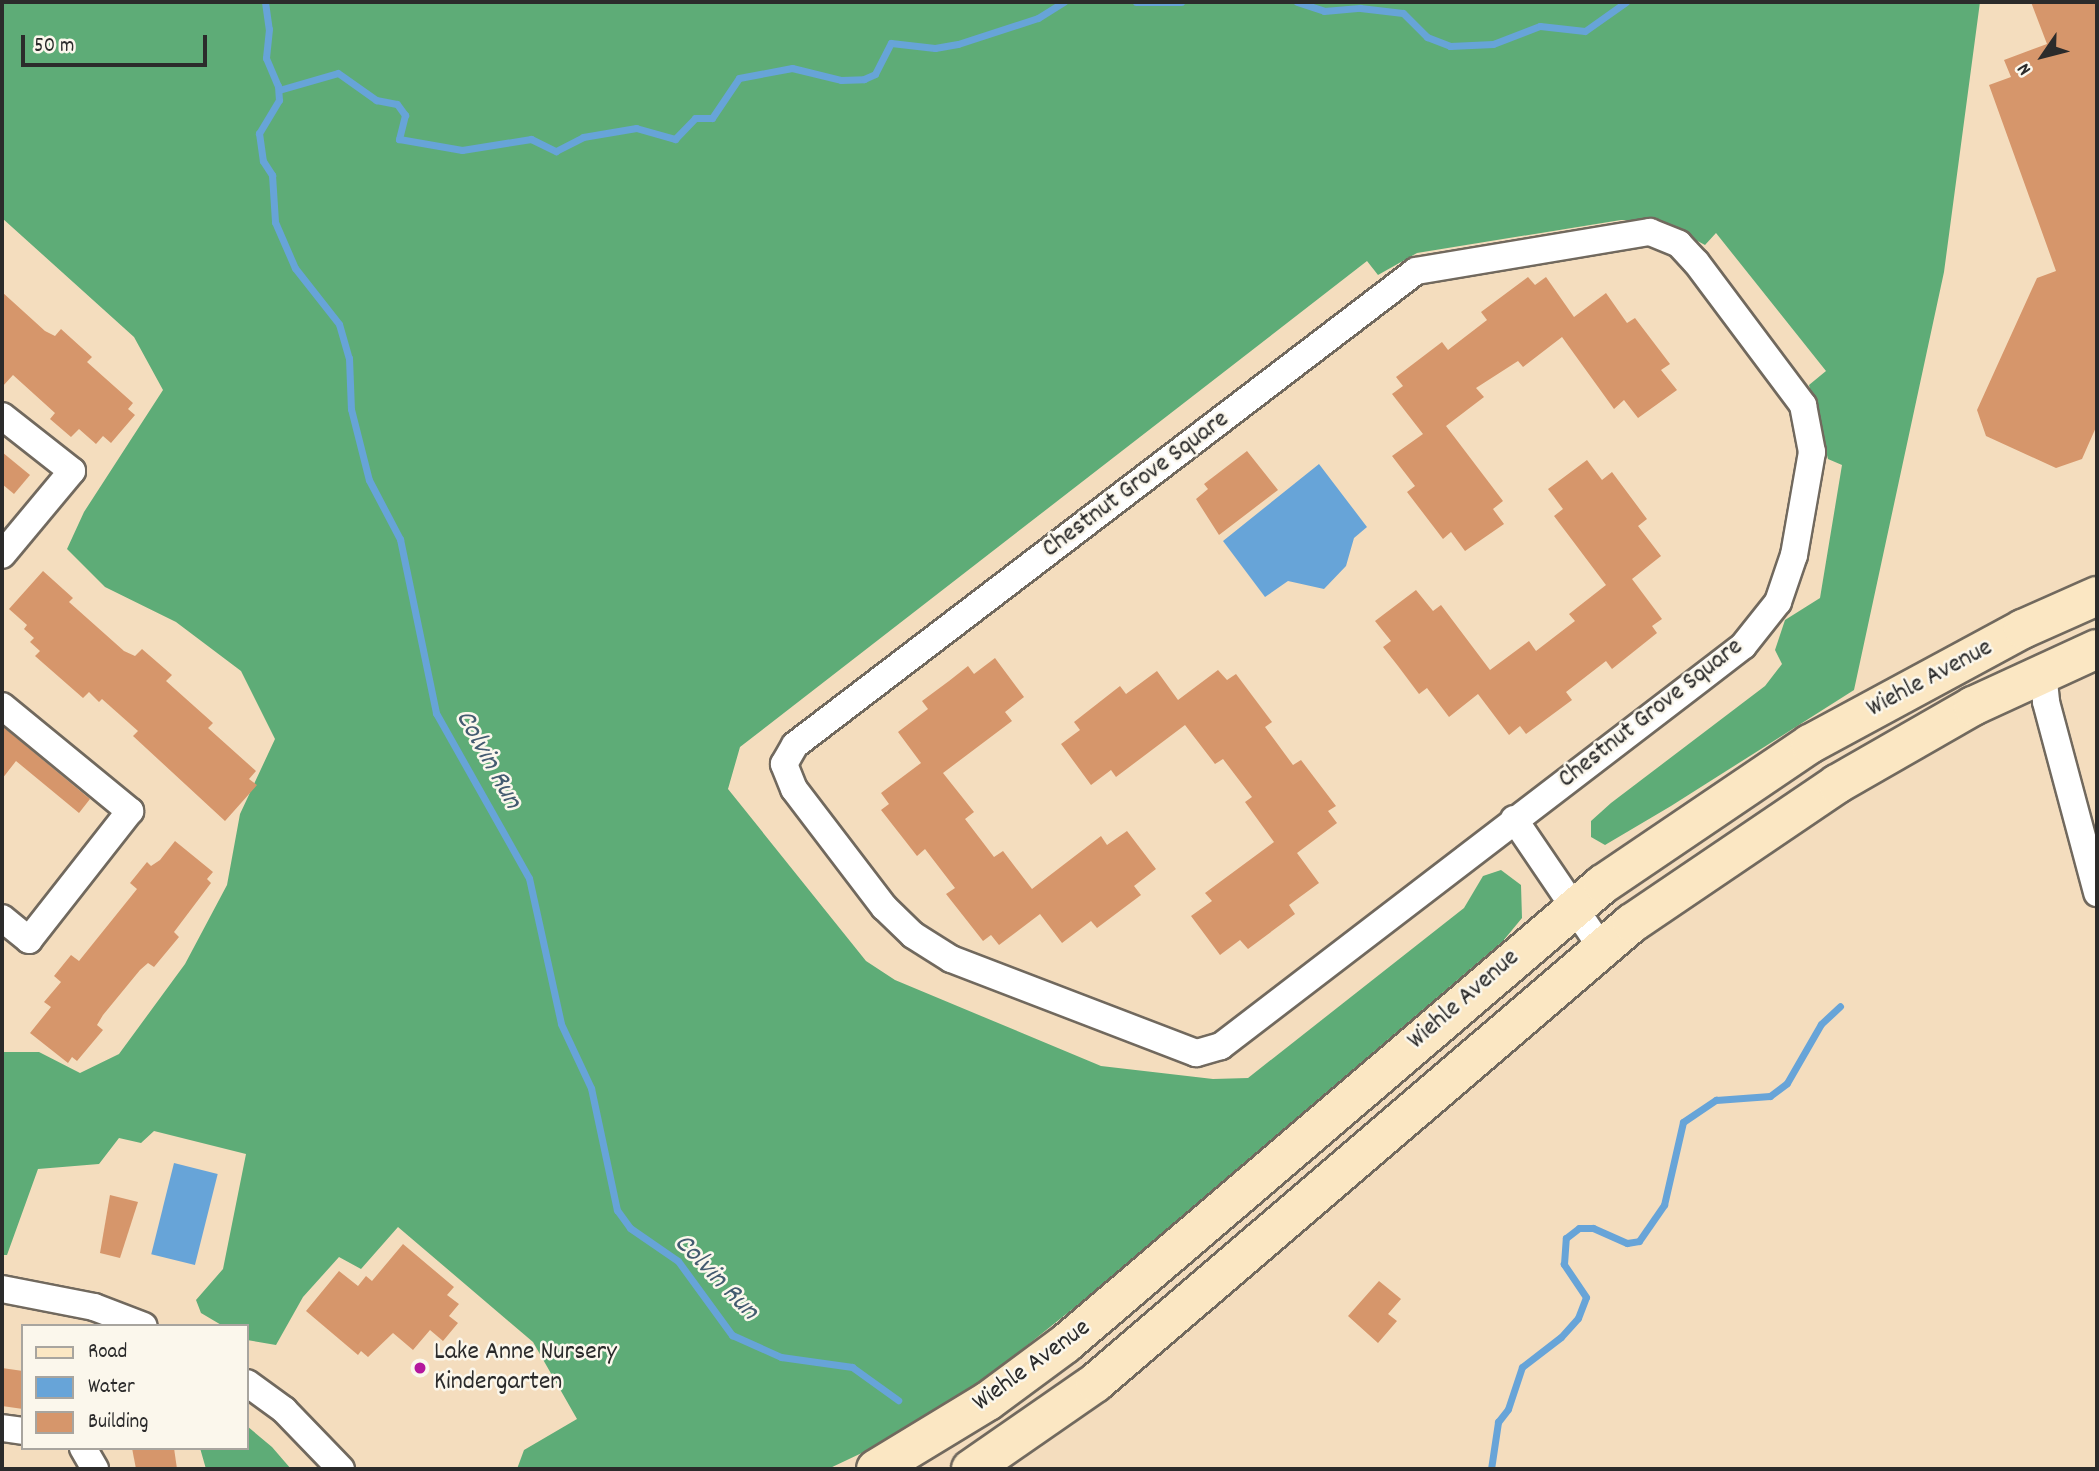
<!DOCTYPE html>
<style>
body{margin:0}
#map{position:relative;width:2099px;height:1471px;overflow:hidden;background:#f4ddbe;font-family:Dekko,sans-serif}
div>[style]{position:absolute}
.forest>*{inset:0;background:#5eac77}
.water>*{inset:0;background:#67a4d8;transform-origin:0 0}
.stream>*{height:7px;margin:-3.5px;padding:0 3.5px;transform-origin:3.5px;border-radius:3.5px;background:#67a4d8}
.building>*{inset:0;background:#d6966b}
.roads{filter:drop-shadow(2px 0 #71695e) drop-shadow(-2px 0 #71695e) drop-shadow(0 2px #71695e) drop-shadow(0 -2px #71695e)}
.minor>*{height:26px;margin:-13px;padding:0 13px;transform-origin:13px;border-radius:13px;background:#fff}
.secondary>*{height:38px;margin:-19px;padding:0 19px;transform-origin:19px;border-radius:19px;background:#fbe7c3}
.dots>*{width:19px;height:19px;translate:-50% -50%;box-sizing:border-box;border:4px solid #fbf7ec;border-radius:50%}
span{translate:-50% -50%;white-space:nowrap;text-align:center;line-height:1.15;-webkit-text-stroke:5px #fbf7ec;paint-order:stroke}
.street-label{font-size:26px;color:#2b2b2b}
.poi-label{font-size:26px;color:#2b2b2b}
.left{translate:0 -50%;text-align:left}
.water-label{font-size:28px;color:#435b70;font-style:italic}
.frame{position:absolute;inset:0;border:4px solid #2b2b2b;pointer-events:none}
.legend{position:absolute;left:21px;top:1324px;width:228px;height:126px;box-sizing:border-box;background:#fbf7ec;border:2px solid #a8a59f;margin:0;padding:9px 12px;list-style:none;font-size:21px;color:#2b2b2b}
.legend li{display:flex;align-items:center;gap:14px;height:35px}
.legend b{width:35px;border:2px solid #a8a59f}
.north{position:absolute;left:2008px;top:21px;width:70px;height:70px;-webkit-text-stroke:5px #fbf7ec;paint-order:stroke;rotate:235deg;font-size:19px;font-weight:700;line-height:28px;text-align:center;color:#2b2b2b}
.north::after{content:'';display:block;margin:auto;width:24px;height:32px;background:#2b2b2b;clip-path:polygon(50% 0,100% 100%,50% 72%,0 100%)}
.scale{position:absolute;left:21px;top:35px;width:186px;height:32px;box-sizing:border-box;border:4px solid #2b2b2b;border-top:0;padding-left:9px;font-size:21px;line-height:24px;white-space:nowrap;color:#2b2b2b;-webkit-text-stroke:5px #fbf7ec;paint-order:stroke}
</style>
<div id="map">
<div class="forest">
<div style="clip-path:polygon(2px 2px,1980px 2px,1944px 272px,1854px 690px,1671px 806px,1605px 845px,1591px 837px,1591px 821px,1611px 803px,1765px 686px,1782px 664px,1775px 650px,1785px 620px,1820px 598px,1842px 465px,1828px 459px,1809px 385px,1826px 371px,1716px 233px,1705px 245px,1660px 221px,1621px 220px,1417px 253px,1378px 275px,1367px 261px,740px 747px,728px 789px,866px 961px,895px 980px,1101px 1066px,1213px 1079px,1248px 1078px,1464px 908px,1483px 876px,1501px 870px,1521px 885px,1522px 918px,1503px 941px,1080px 1303px,989px 1376px,866px 1451px,828px 1469px,517px 1469px,524px 1450px,577px 1419px,533px 1342px,398px 1227px,361px 1269px,339px 1257px,303px 1297px,276px 1345px,247px 1340px,247px 1326px,223px 1326px,201px 1313px,196px 1300px,223px 1269px,246px 1154px,154px 1131px,141px 1143px,119px 1138px,99px 1164px,38px 1169px,7px 1255px,2px 1255px,2px 1052px,39px 1052px,80px 1073px,119px 1054px,185px 964px,227px 885px,240px 814px,275px 739px,241px 671px,176px 622px,105px 587px,67px 549px,84px 512px,163px 390px,134px 337px,2px 218px)"></div>
<div style="clip-path:polygon(247px 1426px,272px 1447px,291px 1469px,206px 1469px,200px 1448px,247px 1448px)"></div>
</div>
<div class="water">
<div style="clip-path:polygon(1319px 464px,1367px 527px,1354px 538px,1346px 566px,1324px 589px,1288px 581px,1265px 597px,1223px 541px)"></div>
<div style="left:174px;top:1163px;width:45px;height:94px;rotate:14deg"></div>
</div>
<div class="stream">
<div style="left:265px;top:2px;width:27px;rotate:82deg"></div>
<div style="left:269px;top:29px;width:29px;rotate:96deg"></div>
<div style="left:266px;top:58px;width:30px;rotate:67deg"></div>
<div style="left:278px;top:86px;width:14px;rotate:86deg"></div>
<div style="left:279px;top:100px;width:39px;rotate:121deg"></div>
<div style="left:259px;top:133px;width:28px;rotate:82deg"></div>
<div style="left:263px;top:161px;width:17px;rotate:57deg"></div>
<div style="left:272px;top:175px;width:47px;rotate:86.3deg"></div>
<div style="left:275px;top:222px;width:50px;rotate:66.5deg"></div>
<div style="left:295px;top:268px;width:71px;rotate:51.8deg"></div>
<div style="left:339px;top:324px;width:35px;rotate:74deg"></div>
<div style="left:349px;top:358px;width:51px;rotate:87.8deg"></div>
<div style="left:351px;top:409px;width:73px;rotate:75.8deg"></div>
<div style="left:369px;top:480px;width:67px;rotate:62.3deg"></div>
<div style="left:400px;top:539px;width:178px;rotate:78.3deg"></div>
<div style="left:436px;top:713px;width:189px;rotate:60.6deg"></div>
<div style="left:529px;top:878px;width:149px;rotate:77.6deg"></div>
<div style="left:561px;top:1024px;width:71px;rotate:64.9deg"></div>
<div style="left:591px;top:1088px;width:125px;rotate:78deg"></div>
<div style="left:617px;top:1210px;width:22px;rotate:54deg"></div>
<div style="left:630px;top:1228px;width:58px;rotate:34.5deg"></div>
<div style="left:678px;top:1261px;width:92px;rotate:53.9deg"></div>
<div style="left:732px;top:1335px;width:54px;rotate:24.2deg"></div>
<div style="left:781px;top:1357px;width:72px;rotate:8deg"></div>
<div style="left:852px;top:1367px;width:57px;rotate:35.7deg"></div>
<div style="left:1136px;top:2px;width:45px"></div>
<div style="left:1297px;top:2px;width:28px;rotate:18deg"></div>
<div style="left:1324px;top:11px;width:36px;rotate:-5deg"></div>
<div style="left:1360px;top:8px;width:43px;rotate:6.6deg"></div>
<div style="left:1403px;top:13px;width:34px;rotate:45deg"></div>
<div style="left:1427px;top:37px;width:25px;rotate:21deg"></div>
<div style="left:1450px;top:46px;width:43px;rotate:-2.7deg"></div>
<div style="left:1493px;top:44px;width:50px;rotate:-21deg"></div>
<div style="left:1540px;top:26px;width:45px;rotate:6.3deg"></div>
<div style="left:1585px;top:31px;width:50px;rotate:-35.3deg"></div>
<div style="left:279px;top:90px;width:61px;rotate:-16.1deg"></div>
<div style="left:338px;top:73px;width:47px;rotate:35.4deg"></div>
<div style="left:376px;top:100px;width:21px;rotate:11deg"></div>
<div style="left:397px;top:104px;width:14px;rotate:54deg"></div>
<div style="left:405px;top:115px;width:25px;rotate:104deg"></div>
<div style="left:399px;top:139px;width:64px;rotate:9.9deg"></div>
<div style="left:462px;top:150px;width:70px;rotate:-9.1deg"></div>
<div style="left:531px;top:139px;width:28px;rotate:26deg"></div>
<div style="left:556px;top:151px;width:30px;rotate:-27deg"></div>
<div style="left:583px;top:137px;width:54px;rotate:-9.6deg"></div>
<div style="left:636px;top:128px;width:41px;rotate:15.8deg"></div>
<div style="left:675px;top:139px;width:29px;rotate:-46deg"></div>
<div style="left:695px;top:118px;width:17px"></div>
<div style="left:712px;top:118px;width:48px;rotate:-56deg"></div>
<div style="left:739px;top:78px;width:54px;rotate:-10.7deg"></div>
<div style="left:792px;top:68px;width:50px;rotate:13.8deg"></div>
<div style="left:841px;top:80px;width:23px;rotate:-2deg"></div>
<div style="left:864px;top:79px;width:12px;rotate:-24deg"></div>
<div style="left:875px;top:74px;width:35px;rotate:-63deg"></div>
<div style="left:891px;top:43px;width:44px;rotate:6.5deg"></div>
<div style="left:935px;top:48px;width:23px;rotate:-10deg"></div>
<div style="left:958px;top:44px;width:84px;rotate:-18deg"></div>
<div style="left:1038px;top:18px;width:31px;rotate:-32deg"></div>
<div style="left:1491px;top:1469px;width:48px;rotate:-81.5deg"></div>
<div style="left:1498px;top:1422px;width:16px;rotate:-52deg"></div>
<div style="left:1508px;top:1409px;width:44px;rotate:-71.6deg"></div>
<div style="left:1522px;top:1367px;width:49px;rotate:-37.6deg"></div>
<div style="left:1561px;top:1337px;width:25px;rotate:-48deg"></div>
<div style="left:1578px;top:1318px;width:22px;rotate:-69deg"></div>
<div style="left:1586px;top:1297px;width:40px;rotate:-124deg"></div>
<div style="left:1564px;top:1264px;width:26px;rotate:-86deg"></div>
<div style="left:1566px;top:1238px;width:16px;rotate:-38deg"></div>
<div style="left:1579px;top:1228px;width:14px"></div>
<div style="left:1593px;top:1228px;width:37px;rotate:24deg"></div>
<div style="left:1627px;top:1243px;width:12px;rotate:-9deg"></div>
<div style="left:1639px;top:1241px;width:44px;rotate:-55.2deg"></div>
<div style="left:1664px;top:1205px;width:85px;rotate:-77.1deg"></div>
<div style="left:1683px;top:1122px;width:40px;rotate:-34deg"></div>
<div style="left:1716px;top:1100px;width:54px;rotate:-4.2deg"></div>
<div style="left:1770px;top:1096px;width:21px;rotate:-37deg"></div>
<div style="left:1787px;top:1083px;width:68px;rotate:-60deg"></div>
<div style="left:1821px;top:1024px;width:26px;rotate:-43deg"></div>
</div>
<div class="building">
<div style="clip-path:polygon(2031px 2px,2097px 2px,2097px 425px,2082px 459px,2056px 468px,1986px 436px,1977px 410px,2037px 278px,2056px 271px,1989px 85px,2011px 77px,2004px 60px,2047px 44px)"></div>
<div style="clip-path:polygon(1528px 277px,1535px 285px,1546px 277px,1574px 317px,1606px 293px,1627px 323px,1635px 318px,1670px 364px,1661px 370px,1677px 390px,1638px 418px,1624px 400px,1614px 409px,1562px 337px,1523px 367px,1518px 361px,1476px 388px,1484px 397px,1446px 426px,1503px 501px,1493px 509px,1504px 524px,1465px 551px,1451px 532px,1443px 539px,1407px 492px,1415px 486px,1392px 456px,1423px 434px,1392px 394px,1403px 386px,1396px 377px,1442px 342px,1448px 350px,1487px 320px,1481px 312px)"></div>
<div style="clip-path:polygon(2px 292px,45px 331px,55px 336px,61px 329px,92px 357px,87px 362px,133px 403px,128px 409px,135px 415px,111px 443px,103px 436px,96px 444px,79px 429px,71px 437px,50px 419px,55px 413px,13px 375px,2px 387px)"></div>
<div style="clip-path:polygon(1247px 451px,1278px 490px,1219px 535px,1196px 499px,1208px 489px,1204px 484px)"></div>
<div style="clip-path:polygon(2px 452px,30px 475px,14px 494px,2px 484px)"></div>
<div style="clip-path:polygon(1587px 460px,1602px 480px,1612px 472px,1647px 519px,1638px 526px,1661px 556px,1632px 579px,1662px 619px,1652px 626px,1657px 633px,1612px 669px,1606px 661px,1566px 692px,1572px 700px,1526px 734px,1520px 726px,1509px 735px,1478px 694px,1449px 717px,1427px 688px,1419px 694px,1398px 666px,1383px 647px,1391px 641px,1375px 621px,1416px 590px,1433px 611px,1441px 605px,1490px 670px,1529px 641px,1536px 651px,1575px 621px,1569px 614px,1606px 585px,1554px 516px,1563px 509px,1548px 489px)"></div>
<div style="clip-path:polygon(43px 571px,73px 598px,69px 602px,124px 651px,135px 656px,142px 649px,172px 675px,166px 681px,213px 723px,208px 728px,256px 771px,249px 779px,257px 785px,225px 821px,133px 736px,138px 731px,102px 699px,99px 702px,89px 692px,83px 698px,35px 656px,40px 651px,30px 642px,34px 638px,24px 629px,27px 625px,9px 609px)"></div>
<div style="clip-path:polygon(995px 658px,1024px 697px,1005px 712px,1012px 721px,943px 773px,974px 812px,965px 819px,994px 857px,1003px 851px,1032px 889px,1101px 836px,1107px 845px,1127px 831px,1156px 869px,1134px 886px,1141px 895px,1097px 928px,1091px 921px,1062px 943px,1040px 914px,999px 945px,991px 935px,983px 941px,946px 894px,955px 888px,925px 849px,917px 856px,881px 810px,889px 804px,881px 793px,921px 763px,898px 732px,928px 709px,922px 701px,949px 681px,968px 666px,974px 674px)"></div>
<div style="clip-path:polygon(1218px 670px,1227px 680px,1236px 674px,1272px 722px,1265px 727px,1293px 765px,1301px 760px,1336px 806px,1328px 811px,1337px 823px,1297px 853px,1319px 883px,1289px 905px,1295px 914px,1248px 949px,1240px 940px,1220px 955px,1191px 916px,1212px 901px,1205px 893px,1274px 842px,1245px 802px,1252px 797px,1223px 759px,1215px 764px,1185px 725px,1116px 777px,1111px 770px,1091px 785px,1061px 744px,1080px 730px,1074px 722px,1120px 686px,1126px 694px,1157px 671px,1178px 700px)"></div>
<div style="clip-path:polygon(2px 726px,90px 799px,79px 813px,16px 761px,2px 779px)"></div>
<div style="clip-path:polygon(175px 841px,213px 872px,207px 879px,211px 883px,174px 932px,179px 937px,154px 967px,148px 963px,140px 970px,103px 1015px,97px 1025px,103px 1030px,77px 1061px,72px 1057px,68px 1063px,30px 1033px,51px 1007px,44px 1002px,61px 982px,54px 976px,71px 955px,79px 961px,137px 889px,130px 883px,147px 862px,151px 866px,160px 860px)"></div>
<div style="clip-path:polygon(110px 1195px,138px 1202px,120px 1258px,100px 1253px)"></div>
<div style="clip-path:polygon(403px 1244px,454px 1287px,447px 1295px,459px 1304px,449px 1316px,458px 1323px,443px 1341px,430px 1330px,413px 1350px,393px 1333px,368px 1357px,361px 1351px,358px 1355px,306px 1311px,339px 1271px,358px 1286px,366px 1276px,372px 1281px)"></div>
<div style="clip-path:polygon(1379px 1281px,1401px 1299px,1388px 1314px,1397px 1321px,1378px 1343px,1348px 1316px)"></div>
<div style="clip-path:polygon(2px 1368px,23px 1371px,23px 1409px,2px 1406px)"></div>
<div style="clip-path:polygon(132px 1448px,174px 1448px,177px 1469px,136px 1469px)"></div>
</div>
<div class="roads">
<div class="minor">
<div style="left:1650px;top:232px;width:31px;rotate:22deg"></div>
<div style="left:1679px;top:244px;width:25px;rotate:47deg"></div>
<div style="left:1696px;top:262px;width:179px;rotate:53.2deg"></div>
<div style="left:1803px;top:405px;width:48px;rotate:79.2deg"></div>
<div style="left:1812px;top:452px;width:105px;rotate:99.9deg"></div>
<div style="left:1794px;top:555px;width:50px;rotate:108.8deg"></div>
<div style="left:1778px;top:602px;width:56px;rotate:128.5deg"></div>
<div style="left:1743px;top:646px;width:658px;rotate:142.54deg"></div>
<div style="left:1221px;top:1046px;width:26px;rotate:164deg"></div>
<div style="left:1196px;top:1053px;width:262px;rotate:-159deg"></div>
<div style="left:951px;top:959px;width:45px;rotate:-147.7deg"></div>
<div style="left:913px;top:935px;width:40px;rotate:-136deg"></div>
<div style="left:884px;top:907px;width:148px;rotate:-127.3deg"></div>
<div style="left:794px;top:789px;width:27px;rotate:-112deg"></div>
<div style="left:784px;top:764px;width:22px;rotate:-60deg"></div>
<div style="left:795px;top:745px;width:781px;rotate:-37.35deg"></div>
<div style="left:1416px;top:271px;width:237px;rotate:-9.5deg"></div>
<div style="left:2px;top:416px;width:89px;rotate:38.2deg"></div>
<div style="left:72px;top:471px;width:109px;rotate:129.8deg"></div>
<div style="left:2043px;top:672px;width:30px;rotate:84deg"></div>
<div style="left:2046px;top:702px;width:198px;rotate:75deg"></div>
<div style="left:2px;top:706px;width:166px;rotate:39.4deg"></div>
<div style="left:130px;top:811px;width:164px;rotate:128.1deg"></div>
<div style="left:29px;top:940px;width:35px;rotate:-141deg"></div>
<div style="left:1514px;top:819px;width:155px;rotate:55.8deg"></div>
<div style="left:2px;top:1289px;width:94px;rotate:11.1deg"></div>
<div style="left:94px;top:1307px;width:53px;rotate:20.8deg"></div>
<div style="left:247px;top:1383px;width:46px;rotate:36.1deg"></div>
<div style="left:284px;top:1410px;width:82px;rotate:46deg"></div>
<div style="left:2px;top:1428px;width:21px;rotate:8deg"></div>
<div style="left:83px;top:1448px;width:24px;rotate:60deg"></div>
</div>
<div class="secondary">
<div style="left:876px;top:1469px;width:131px;rotate:-31.3deg"></div>
<div style="left:988px;top:1401px;width:96px;rotate:-36.5deg"></div>
<div style="left:1065px;top:1344px;width:708px;rotate:-40.53deg"></div>
<div style="left:1603px;top:884px;width:250px;rotate:-34.1deg"></div>
<div style="left:1810px;top:744px;width:242px;rotate:-28.4deg"></div>
<div style="left:2023px;top:629px;width:81px;rotate:-24deg"></div>
<div style="left:971px;top:1469px;width:151px;rotate:-34.7deg"></div>
<div style="left:1095px;top:1383px;width:707px;rotate:-40.58deg"></div>
<div style="left:1632px;top:923px;width:248px;rotate:-34.1deg"></div>
<div style="left:1837px;top:784px;width:157px;rotate:-29.8deg"></div>
<div style="left:1973px;top:706px;width:136px;rotate:-24.7deg"></div>
</div>
</div>
<div class="dots">
<div style="left:420px;top:1368px;background:#b5179e"></div>
</div>
<div class="street-label">
<span style="left:1136px;top:485px;rotate:-37deg">Chestnut Grove Square</span>
<span style="left:1930px;top:679px;rotate:-28deg">Wiehle Avenue</span>
<span style="left:1651px;top:714px;rotate:-38deg">Chestnut Grove Square</span>
<span style="left:1464px;top:1000px;rotate:-41deg">Wiehle Avenue</span>
<span style="left:1032px;top:1366px;rotate:-36deg">Wiehle Avenue</span>
</div>
<div class="poi-label">
<span class="left" style="left:434px;top:1368px">Lake Anne Nursery<br>Kindergarten</span>
</div>
<div class="water-label">
<span style="left:487px;top:760px;rotate:61deg">Colvin Run</span>
<span style="left:715px;top:1278px;rotate:46deg">Colvin Run</span>
</div>
<div class="frame"></div>
<ul class="legend">
<li><b style="height:9px;background:#fbe7c3"></b>Road</li>
<li><b style="height:19px;background:#67a4d8"></b>Water</li>
<li><b style="height:19px;background:#d6966b"></b>Building</li>
</ul>
<div class="north">N</div>
<div class="scale">50 m</div>
</div>
